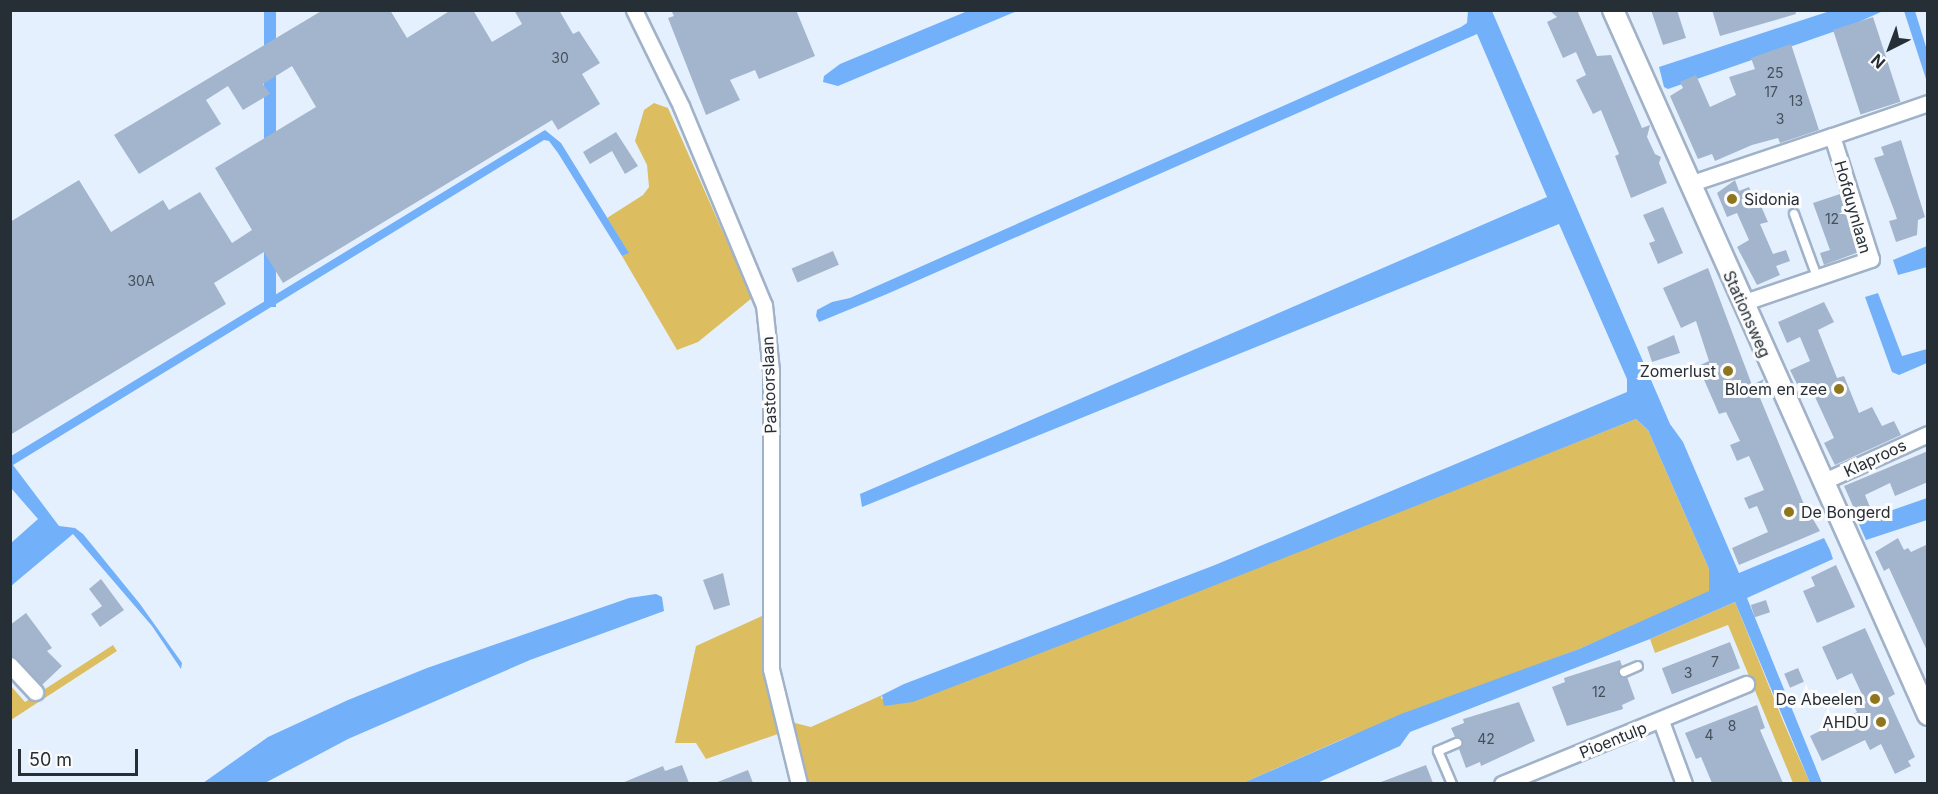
<!DOCTYPE html>
<style>
body{margin:0}
#map{position:relative;width:1938px;height:794px;overflow:hidden;background:#e5f0fe;font-family:Inter,sans-serif}
div>[style]{position:absolute}
.green>*{inset:0;background:#dcbe60}
.water>*{inset:0;background:#72b1fa;transform-origin:0 0}
.building>*{inset:0;background:#a3b5cc;transform-origin:0 0}
.roads{filter:drop-shadow(2px 0 #a0b2c8) drop-shadow(-2px 0 #a0b2c8) drop-shadow(0 2px #a0b2c8) drop-shadow(0 -2px #a0b2c8)}
.service>*{height:8px;margin:-4px;padding:0 4px;transform-origin:4px;border-radius:4px;background:#fff}
.minor>*{height:15px;margin:-7.5px;padding:0 7.5px;transform-origin:7.5px;border-radius:7.5px;background:#fff}
.tertiary>*{height:20px;margin:-10px;padding:0 10px;transform-origin:10px;border-radius:10px;background:#fff}
.dots>*{width:16px;height:16px;translate:-50% -50%;box-sizing:border-box;border:3px solid #fcfcfc;border-radius:50%}
span{translate:-50% -50%;white-space:nowrap;text-align:center;line-height:1.15;-webkit-text-stroke:6px #fcfcfc;paint-order:stroke}
.number-label{font-size:14px;color:#45505c}
.number-label span{-webkit-text-stroke-width:0}
.poi-label{font-size:16px;color:#262e36}
.left{translate:0 -50%;text-align:left}
.right{translate:-100% -50%;text-align:right}
.street-label{font-size:16px;color:#262e36}
.frame{position:absolute;inset:0;border:12px solid #262e36;pointer-events:none}
.north{position:absolute;left:1860px;top:18px;width:60px;height:60px;-webkit-text-stroke:4px #fcfcfc;paint-order:stroke;rotate:222deg;font-size:16px;font-weight:700;line-height:24px;text-align:center;color:#262e36}
.north::after{content:'';display:block;margin:auto;width:21px;height:27px;background:#262e36;clip-path:polygon(50% 0,100% 100%,50% 72%,0 100%)}
.scale{position:absolute;left:18px;top:749px;width:120px;height:27px;box-sizing:border-box;border:3px solid #262e36;border-top:0;padding-left:8px;font-size:18px;line-height:21px;white-space:nowrap;color:#262e36;-webkit-text-stroke:4px #fcfcfc;paint-order:stroke}
</style>
<div id="map">
<div class="green">
<div style="clip-path:polygon(654px 103px,668px 108px,752px 298px,698px 342px,677px 350px,622px 256px,628px 252px,607px 218px,643px 195px,649px 187px,647px 165px,635px 141px,644px 110px)"></div>
<div style="clip-path:polygon(1636px 419px,1648px 430px,1709px 569px,1709px 591px,1704px 595px,1579px 649px,1343px 739px,1243px 783px,809px 783px,791px 722px,811px 727px,882px 695px,881px 699px,972px 679px)"></div>
<div style="clip-path:polygon(1735px 602px,1783px 721px,1810px 783px,1793px 783px,1728px 625px,1655px 653px,1650px 639px)"></div>
<div style="clip-path:polygon(762px 616px,764px 666px,778px 734px,706px 759px,696px 743px,675px 743px,696px 646px)"></div>
<div style="clip-path:polygon(113px 645px,117px 651px,11px 720px,10px 685px,25px 702px)"></div>
</div>
<div class="water">
<div style="clip-path:polygon(970px 10px,1017px 11px,838px 86px,823px 82px,824px 76px,840px 64px)"></div>
<div style="left:264px;top:11px;width:12px;height:296px"></div>
<div style="clip-path:polygon(1468px 11px,1492px 11px,1670px 424px,1683px 442px,1739px 573px,1824px 538px,1830px 550px,1833px 559px,1747px 598px,1822px 783px,1810px 783px,1735px 602px,1650px 639px,1410px 732px,1400px 746px,1317px 783px,1243px 783px,1401px 714px,1579px 649px,1709px 591px,1709px 569px,1648px 430px,1636px 419px,1119px 623px,913px 702px,884px 706px,882px 695px,904px 684px,1215px 565px,1627px 392px,1627px 379px,1559px 224px,862px 507px,860px 494px,1547px 197px,1477px 34px,887px 294px,819px 322px,816px 316px,817px 310px,832px 302px,850px 298px,1461px 27px,1467px 23px)"></div>
<div style="clip-path:polygon(1830px 11px,1883px 11px,1850px 26px,1668px 89px,1664px 87px,1659px 67px)"></div>
<div style="clip-path:polygon(1904px 11px,1915px 11px,1927px 50px,1927px 82px)"></div>
<div style="clip-path:polygon(545px 130px,561px 143px,629px 253px,622px 256px,558px 153px,549px 141px,544px 140px,13px 465px,59px 526px,75px 528px,83px 534px,140px 604px,182px 663px,181px 669px,152px 626px,73px 534px,11px 586px,11px 543px,38px 519px,11px 488px,11px 456px)"></div>
<div style="clip-path:polygon(1927px 246px,1927px 267px,1898px 275px,1893px 260px)"></div>
<div style="clip-path:polygon(1878px 293px,1902px 356px,1927px 349px,1927px 363px,1899px 375px,1892px 372px,1865px 297px)"></div>
<div style="clip-path:polygon(1927px 498px,1927px 520px,1866px 540px,1858px 522px)"></div>
<div style="clip-path:polygon(656px 594px,662px 597px,664px 611px,530px 660px,348px 739px,265px 783px,203px 783px,268px 737px,348px 700px,427px 668px,629px 598px)"></div>
</div>
<div class="building">
<div style="clip-path:polygon(323px 10px,390px 10px,407px 38px,451px 10px,473px 10px,492px 42px,522px 24px,514px 10px,559px 10px,573px 34px,579px 31px,600px 63px,582px 74px,600px 104px,558px 130px,552px 120px,283px 283px,264px 252px,214px 283px,226px 304px,10px 435px,10px 222px,79px 180px,111px 232px,163px 200px,169px 210px,200px 192px,232px 243px,252px 230px,215px 168px,316px 107px,292px 66px,263px 84px,270px 94px,243px 110px,228px 86px,206px 100px,221px 124px,139px 174px,114px 135px)"></div>
<div style="clip-path:polygon(671px 10px,796px 10px,815px 56px,759px 79px,755px 70px,730px 80px,740px 100px,706px 115px,668px 18px,674px 16px)"></div>
<div style="clip-path:polygon(1549px 10px,1577px 10px,1597px 56px,1611px 55px,1642px 128px,1650px 125px,1647px 137px,1655px 154px,1661px 157px,1659px 163px,1667px 183px,1631px 198px,1615px 156px,1619px 154px,1601px 110px,1593px 114px,1576px 80px,1586px 75px,1576px 52px,1563px 58px,1547px 22px,1557px 17px)"></div>
<div style="clip-path:polygon(1651px 10px,1677px 10px,1686px 38px,1663px 45px)"></div>
<div style="clip-path:polygon(1712px 10px,1795px 10px,1796px 14px,1720px 36px)"></div>
<div style="left:1873px;top:17px;width:89px;height:42px;rotate:72deg"></div>
<div style="clip-path:polygon(1791px 44px,1819px 130px,1780px 143px,1778px 138px,1752px 145px,1715px 161px,1712px 154px,1698px 159px,1670px 96px,1683px 88px,1680px 82px,1696px 75px,1710px 107px,1736px 95px,1729px 77px,1755px 69px,1751px 58px)"></div>
<div style="clip-path:polygon(616px 132px,638px 166px,625px 174px,612px 151px,590px 164px,583px 152px)"></div>
<div style="clip-path:polygon(1901px 140px,1925px 217px,1918px 220px,1917px 235px,1896px 242px,1889px 221px,1897px 219px,1894px 210px,1874px 158px,1884px 155px,1881px 147px)"></div>
<div style="clip-path:polygon(1735px 180px,1739px 191px,1749px 187px,1757px 208px,1761px 206px,1768px 222px,1760px 224px,1773px 254px,1786px 250px,1790px 261px,1776px 266px,1780px 275px,1757px 285px,1737px 247px,1749px 240px,1737px 213px,1727px 217px,1717px 193px)"></div>
<div style="clip-path:polygon(1840px 194px,1859px 252px,1824px 265px,1820px 253px,1830px 250px,1813px 203px)"></div>
<div style="clip-path:polygon(1663px 207px,1683px 253px,1658px 264px,1649px 243px,1655px 241px,1643px 215px)"></div>
<div style="left:833px;top:251px;width:15px;height:45px;rotate:67deg"></div>
<div style="clip-path:polygon(1708px 268px,1752px 385px,1764px 379px,1758px 393px,1803px 502px,1820px 531px,1739px 565px,1732px 548px,1768px 532px,1757px 506px,1749px 509px,1744px 498px,1764px 490px,1749px 456px,1737px 461px,1730px 445px,1740px 441px,1726px 412px,1719px 414px,1698px 366px,1709px 361px,1696px 321px,1681px 328px,1663px 288px)"></div>
<div style="clip-path:polygon(1824px 302px,1834px 322px,1818px 330px,1837px 378px,1844px 376px,1859px 413px,1872px 407px,1882px 426px,1894px 421px,1901px 435px,1835px 465px,1824px 443px,1834px 438px,1809px 384px,1797px 384px,1790px 370px,1810px 361px,1800px 337px,1787px 343px,1778px 322px)"></div>
<div style="clip-path:polygon(1674px 335px,1680px 353px,1652px 362px,1647px 347px)"></div>
<div style="clip-path:polygon(1928px 451px,1928px 482px,1895px 496px,1890px 483px,1865px 495px,1870px 507px,1856px 513px,1844px 486px)"></div>
<div style="clip-path:polygon(1898px 538px,1904px 550px,1908px 548px,1911px 552px,1928px 544px,1928px 653px,1889px 568px,1884px 571px,1875px 552px)"></div>
<div style="clip-path:polygon(1836px 565px,1855px 607px,1817px 623px,1803px 591px,1815px 586px,1811px 577px)"></div>
<div style="clip-path:polygon(723px 573px,730px 605px,714px 610px,703px 580px)"></div>
<div style="clip-path:polygon(101px 579px,124px 610px,100px 627px,91px 614px,102px 606px,89px 589px)"></div>
<div style="left:1766px;top:600px;width:13px;height:16px;rotate:72deg"></div>
<div style="clip-path:polygon(26px 613px,52px 648px,47px 651px,62px 666px,42px 685px,10px 655px,10px 625px)"></div>
<div style="clip-path:polygon(1865px 628px,1895px 694px,1888px 698px,1915px 757px,1908px 761px,1911px 766px,1895px 774px,1881px 744px,1870px 750px,1865px 740px,1822px 761px,1810px 736px,1857px 712px,1855px 708px,1866px 703px,1852px 673px,1837px 680px,1822px 647px)"></div>
<div style="left:1730px;top:642px;width:28px;height:73px;rotate:69deg"></div>
<div style="clip-path:polygon(1620px 660px,1622px 666px,1618px 674px,1627px 677px,1635px 699px,1622px 705px,1623px 709px,1567px 726px,1552px 687px,1565px 682px,1564px 678px)"></div>
<div style="left:1798px;top:668px;width:15px;height:15px;rotate:67deg"></div>
<div style="clip-path:polygon(1519px 702px,1535px 741px,1481px 766px,1480px 762px,1466px 768px,1459px 749px,1463px 741px,1455px 737px,1451px 728px,1464px 723px,1463px 719px)"></div>
<div style="clip-path:polygon(1757px 705px,1765px 728px,1760px 730px,1783px 783px,1712px 783px,1701px 757px,1696px 759px,1685px 733px)"></div>
<div style="clip-path:polygon(682px 765px,689px 783px,622px 783px,663px 766px,665px 771px)"></div>
<div style="clip-path:polygon(1426px 765px,1433px 783px,1381px 783px,1381px 782px)"></div>
<div style="clip-path:polygon(748px 770px,753px 783px,715px 783px)"></div>
</div>
<div class="roads">
<div class="service">
<div style="left:1794px;top:214px;width:67px;rotate:69.9deg"></div>
<div style="left:1624px;top:672px;width:15px;rotate:-23deg"></div>
<div style="left:1452px;top:784px;width:36px;rotate:-113deg"></div>
<div style="left:1438px;top:751px;width:21px;rotate:-23deg"></div>
</div>
<div class="minor">
<div style="left:634px;top:10px;width:107px;rotate:63.9deg"></div>
<div style="left:681px;top:106px;width:216px;rotate:67.4deg"></div>
<div style="left:764px;top:305px;width:66px;rotate:83.9deg"></div>
<div style="left:771px;top:371px;width:298px;rotate:90deg"></div>
<div style="left:771px;top:669px;width:118px;rotate:76.3deg"></div>
<div style="left:1832px;top:136px;width:102px;rotate:-19deg"></div>
<div style="left:1689px;top:184px;width:151px;rotate:-18.6deg"></div>
<div style="left:1832px;top:136px;width:129px;rotate:72.4deg"></div>
<div style="left:1871px;top:259px;width:136px;rotate:161.2deg"></div>
<div style="left:1822px;top:482px;width:116px;rotate:-24.4deg"></div>
<div style="left:10px;top:665px;width:37px;rotate:47deg"></div>
<div style="left:1661px;top:721px;width:67px;rotate:69.9deg"></div>
<div style="left:1502px;top:784px;width:264px;rotate:-22.3deg"></div>
</div>
<div class="tertiary">
<div style="left:1613px;top:10px;width:772px;rotate:65.92deg"></div>
</div>
</div>
<div class="dots">
<div style="left:1732px;top:199px;background:#8f761c"></div>
<div style="left:1728px;top:371px;background:#8f761c"></div>
<div style="left:1839px;top:389px;background:#8f761c"></div>
<div style="left:1789px;top:512px;background:#8f761c"></div>
<div style="left:1875px;top:699px;background:#8f761c"></div>
<div style="left:1881px;top:722px;background:#8f761c"></div>
</div>
<div class="number-label">
<span style="left:560px;top:58px">30</span>
<span style="left:1775px;top:73px">25</span>
<span style="left:1771px;top:92px">17</span>
<span style="left:1796px;top:101px">13</span>
<span style="left:1780px;top:119px">3</span>
<span style="left:1832px;top:219px">12</span>
<span style="left:141px;top:281px">30A</span>
<span style="left:1715px;top:662px">7</span>
<span style="left:1688px;top:673px">3</span>
<span style="left:1599px;top:692px">12</span>
<span style="left:1732px;top:726px">8</span>
<span style="left:1709px;top:735px">4</span>
<span style="left:1486px;top:739px">42</span>
</div>
<div class="poi-label">
<span class="left" style="left:1744px;top:199px">Sidonia</span>
<span class="right" style="left:1716px;top:371px">Zomerlust</span>
<span class="right" style="left:1827px;top:389px">Bloem en zee</span>
<span class="left" style="left:1801px;top:512px">De Bongerd</span>
<span class="right" style="left:1863px;top:699px">De Abeelen</span>
<span class="right" style="left:1869px;top:722px">AHDU</span>
</div>
<div class="street-label">
<span style="left:1853px;top:207px;rotate:74deg">Hofduynlaan</span>
<span style="left:1747px;top:314px;rotate:66deg">Stationsweg</span>
<span style="left:769px;top:385px;rotate:-92deg">Pastoorslaan</span>
<span style="left:1875px;top:458px;rotate:-25deg">Klaproos</span>
<span style="left:1613px;top:740px;rotate:-22deg">Pioentulp</span>
</div>
<div class="frame"></div>
<div class="north">N</div>
<div class="scale">50 m</div>
</div>
